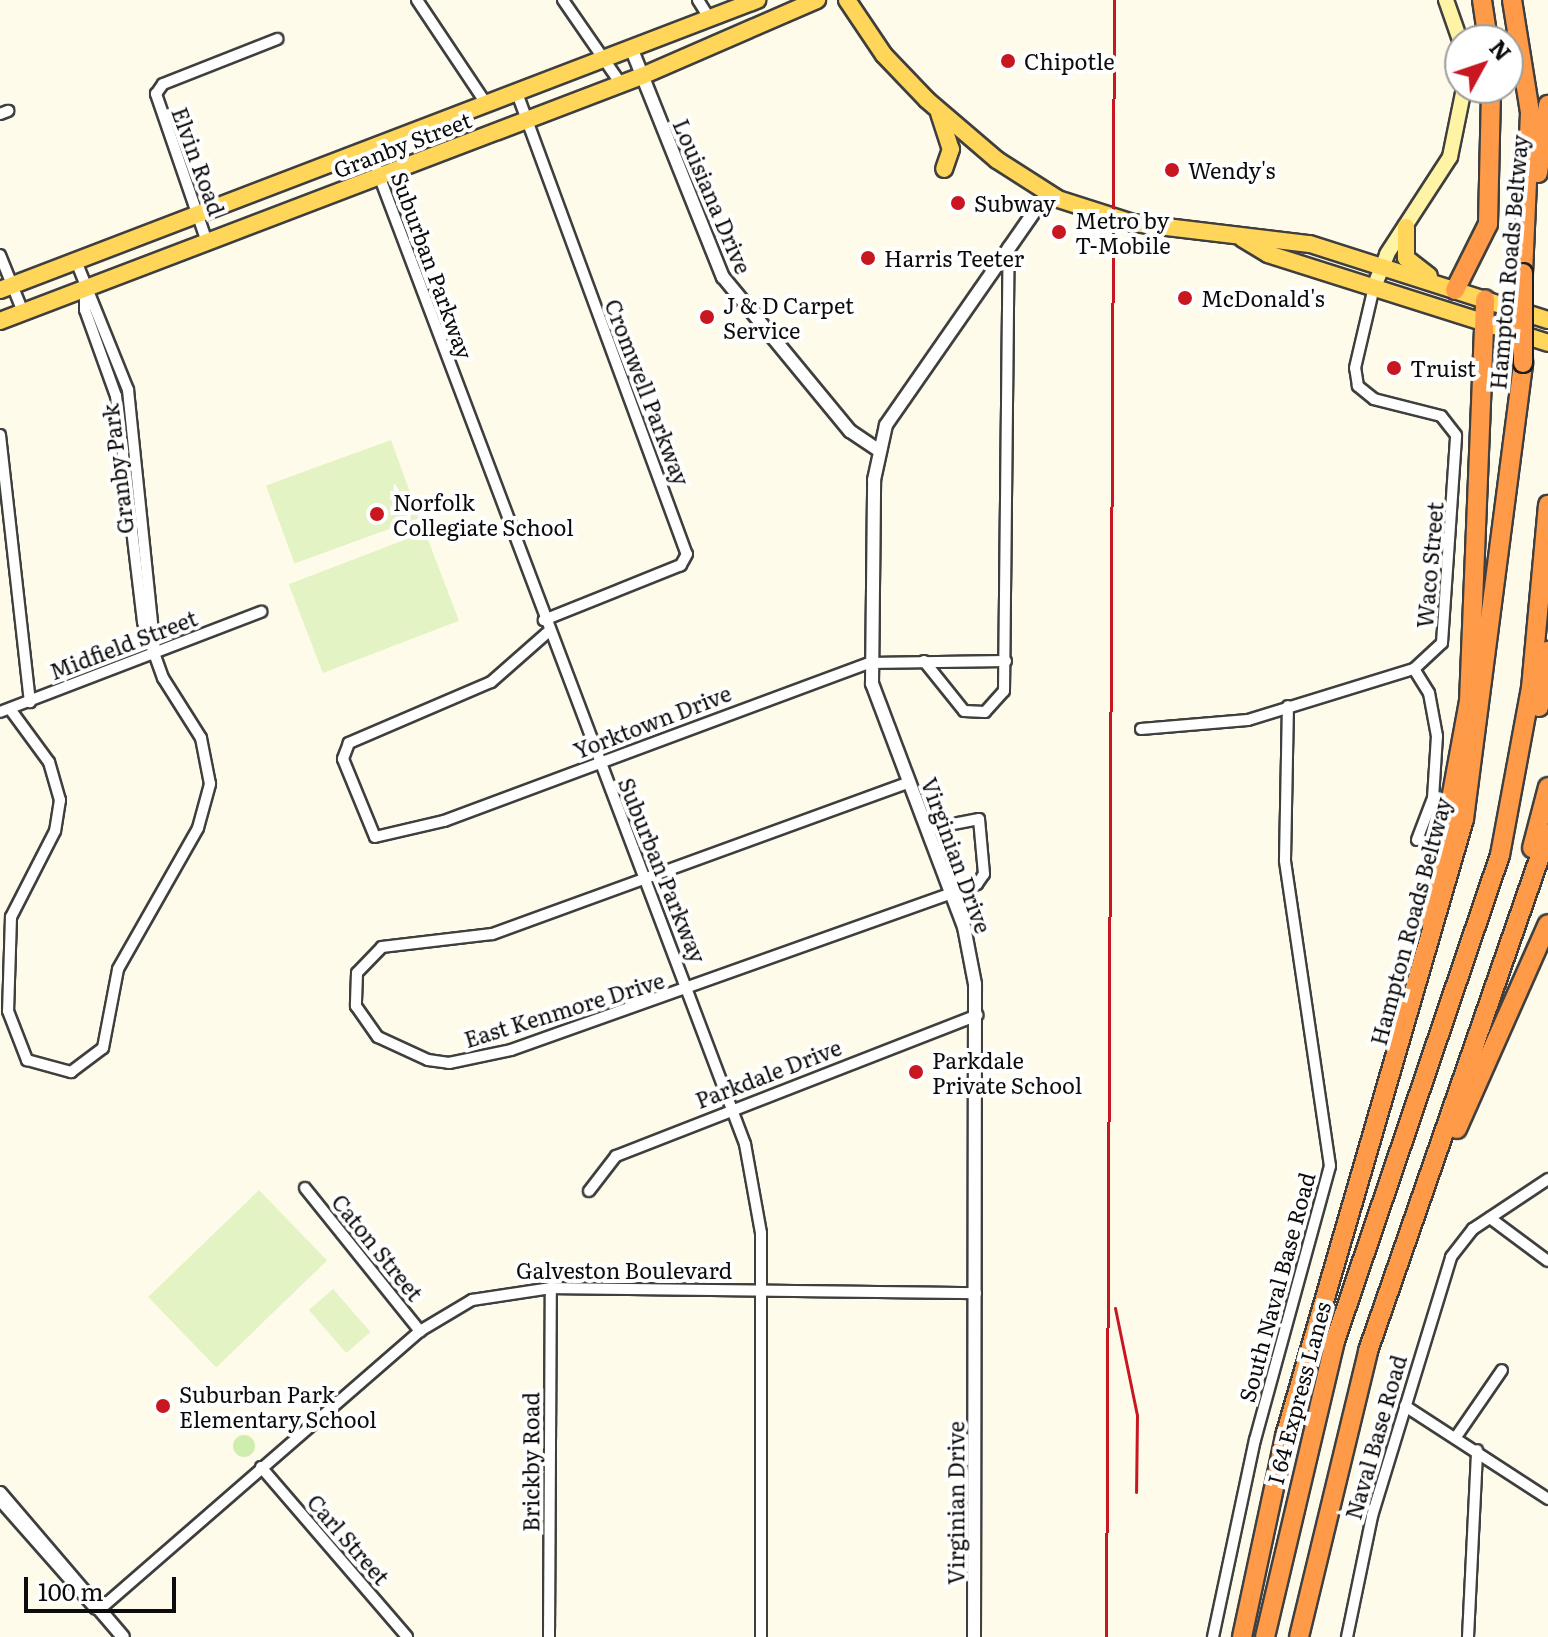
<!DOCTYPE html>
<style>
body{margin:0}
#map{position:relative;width:1548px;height:1637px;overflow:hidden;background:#fffbea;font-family:Literata,serif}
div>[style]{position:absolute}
.green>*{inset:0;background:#d0edb0}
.round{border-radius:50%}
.pitch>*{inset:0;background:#e3f3c3;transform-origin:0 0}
.roads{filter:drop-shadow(2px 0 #3f3f3f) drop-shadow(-2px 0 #3f3f3f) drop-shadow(0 2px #3f3f3f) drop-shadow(0 -2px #3f3f3f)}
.minor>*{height:10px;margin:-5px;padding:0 5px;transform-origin:5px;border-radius:5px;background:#fff}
.tertiary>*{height:12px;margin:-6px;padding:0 6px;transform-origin:6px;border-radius:6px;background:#fff}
.secondary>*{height:14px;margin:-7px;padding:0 7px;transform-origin:7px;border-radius:7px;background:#fff4a5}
.primary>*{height:16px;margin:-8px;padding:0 8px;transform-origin:8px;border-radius:8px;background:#ffd65a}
.motorway>*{height:18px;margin:-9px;padding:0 9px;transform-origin:9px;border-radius:9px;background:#ff9b48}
.rail>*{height:3px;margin:-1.5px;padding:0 1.5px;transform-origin:1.5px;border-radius:1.5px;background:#c81720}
.bridges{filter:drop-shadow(2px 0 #1d1d1d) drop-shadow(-2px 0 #1d1d1d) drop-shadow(0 2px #1d1d1d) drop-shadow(0 -2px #1d1d1d)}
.motorway-bridge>*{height:18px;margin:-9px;padding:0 9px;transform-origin:9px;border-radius:9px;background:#ff9b48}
.dots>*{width:22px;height:22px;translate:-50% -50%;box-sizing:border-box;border:4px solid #fff;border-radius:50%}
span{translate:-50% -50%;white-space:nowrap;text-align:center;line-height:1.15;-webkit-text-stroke:8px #fff;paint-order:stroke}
.poi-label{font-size:22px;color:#0c0c0c}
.left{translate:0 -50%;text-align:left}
.street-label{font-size:22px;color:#0c0c0c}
.north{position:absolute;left:1444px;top:24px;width:80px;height:80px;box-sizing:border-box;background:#fff;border:2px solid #9e9e9e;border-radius:50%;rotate:50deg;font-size:22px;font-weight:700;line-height:32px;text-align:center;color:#0c0c0c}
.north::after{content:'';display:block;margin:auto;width:28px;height:36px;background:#c81720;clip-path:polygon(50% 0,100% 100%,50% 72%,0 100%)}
.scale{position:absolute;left:24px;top:1577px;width:152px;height:36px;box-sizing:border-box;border:4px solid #0c0c0c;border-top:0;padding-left:10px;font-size:24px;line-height:28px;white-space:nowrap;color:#0c0c0c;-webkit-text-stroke:6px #fff;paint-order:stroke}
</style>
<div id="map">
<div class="green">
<div class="round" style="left:233px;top:1435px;width:22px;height:22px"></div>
</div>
<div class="pitch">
<div style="left:391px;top:440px;width:83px;height:133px;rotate:70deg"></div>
<div style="left:425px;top:532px;width:95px;height:146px;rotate:69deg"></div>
<div style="left:259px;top:1190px;width:98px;height:154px;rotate:46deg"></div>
<div style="left:333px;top:1289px;width:57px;height:32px;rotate:49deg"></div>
</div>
<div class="roads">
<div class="minor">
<div style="left:417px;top:0;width:126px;rotate:56.3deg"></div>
<div style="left:563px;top:0;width:102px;rotate:55.4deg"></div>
<div style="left:698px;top:0;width:22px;rotate:58deg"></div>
<div style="left:517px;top:93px;width:491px;rotate:69.8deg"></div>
<div style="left:687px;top:554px;width:13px;rotate:119deg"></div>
<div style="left:681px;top:565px;width:148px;rotate:158.1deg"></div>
<div style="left:0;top:114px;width:9px;rotate:-21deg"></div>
<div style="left:369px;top:149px;width:1064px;rotate:69.3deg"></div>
<div style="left:745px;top:1144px;width:90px;rotate:79.8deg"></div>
<div style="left:761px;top:1233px;width:404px;rotate:90deg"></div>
<div style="left:207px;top:242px;width:157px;rotate:-109deg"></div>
<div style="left:156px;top:94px;width:12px;rotate:-55deg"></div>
<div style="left:163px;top:84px;width:123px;rotate:-21.5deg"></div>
<div style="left:0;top:255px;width:61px;rotate:68deg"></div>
<div style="left:76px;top:261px;width:139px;rotate:68deg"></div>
<div style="left:128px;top:390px;width:261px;rotate:84.1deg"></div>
<div style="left:0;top:435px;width:269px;rotate:83.6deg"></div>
<div style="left:548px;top:632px;width:76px;rotate:138.7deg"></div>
<div style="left:491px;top:682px;width:155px;rotate:156.8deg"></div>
<div style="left:349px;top:743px;width:17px;rotate:111deg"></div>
<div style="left:343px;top:759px;width:84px;rotate:67.7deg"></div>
<div style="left:375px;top:837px;width:71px;rotate:-13.1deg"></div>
<div style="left:444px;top:821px;width:453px;rotate:-20.4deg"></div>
<div style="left:869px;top:663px;width:137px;rotate:-0.8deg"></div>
<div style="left:924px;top:661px;width:64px;rotate:51.3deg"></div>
<div style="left:964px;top:711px;width:21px;rotate:3deg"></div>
<div style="left:985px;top:712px;width:28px;rotate:-48deg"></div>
<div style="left:1004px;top:691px;width:444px;rotate:-89.4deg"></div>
<div style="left:1414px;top:669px;width:28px;rotate:58deg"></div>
<div style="left:1429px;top:693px;width:44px;rotate:79.5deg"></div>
<div style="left:1437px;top:736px;width:62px;rotate:93.7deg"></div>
<div style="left:1433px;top:798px;width:45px;rotate:110.9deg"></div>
<div style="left:10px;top:709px;width:66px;rotate:53.7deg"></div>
<div style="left:49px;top:762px;width:40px;rotate:74deg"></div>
<div style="left:60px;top:800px;width:31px;rotate:99deg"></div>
<div style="left:55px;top:831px;width:97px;rotate:117.1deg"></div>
<div style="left:11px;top:917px;width:94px;rotate:91.8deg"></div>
<div style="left:8px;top:1011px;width:53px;rotate:68.8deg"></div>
<div style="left:27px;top:1060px;width:46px;rotate:15.3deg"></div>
<div style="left:71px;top:1072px;width:40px;rotate:-37deg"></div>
<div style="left:103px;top:1048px;width:80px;rotate:-79.2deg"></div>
<div style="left:118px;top:969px;width:162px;rotate:-60.4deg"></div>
<div style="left:198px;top:828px;width:46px;rotate:-74.7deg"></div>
<div style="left:210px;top:784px;width:47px;rotate:-101.1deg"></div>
<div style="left:201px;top:738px;width:71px;rotate:-122.3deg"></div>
<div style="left:163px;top:678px;width:59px;rotate:-109.7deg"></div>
<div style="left:143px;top:622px;width:228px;rotate:-96.8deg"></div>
<div style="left:116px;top:396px;width:91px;rotate:-109.8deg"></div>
<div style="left:85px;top:310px;width:22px;rotate:-90deg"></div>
<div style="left:0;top:712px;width:280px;rotate:-21deg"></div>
<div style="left:1141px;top:729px;width:107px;rotate:-4.8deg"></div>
<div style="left:1248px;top:720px;width:174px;rotate:-17.1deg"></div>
<div style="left:1414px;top:669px;width:38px;rotate:-43deg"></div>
<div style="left:1442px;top:643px;width:208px;rotate:-86.1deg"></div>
<div style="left:1456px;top:435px;width:24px;rotate:-128deg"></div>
<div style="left:1441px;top:416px;width:69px;rotate:-165.8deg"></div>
<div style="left:1374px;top:399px;width:21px;rotate:-141deg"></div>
<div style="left:1358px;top:386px;width:18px;rotate:-99deg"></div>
<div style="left:1355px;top:368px;width:83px;rotate:-76.8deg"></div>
<div style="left:910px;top:782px;width:445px;rotate:160deg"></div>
<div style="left:492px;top:934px;width:111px;rotate:173.3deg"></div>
<div style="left:382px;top:947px;width:36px;rotate:134deg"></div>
<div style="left:357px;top:973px;width:33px;rotate:92deg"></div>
<div style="left:356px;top:1006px;width:38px;rotate:55deg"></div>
<div style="left:378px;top:1037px;width:55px;rotate:24.7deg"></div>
<div style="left:428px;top:1060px;width:21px;rotate:8deg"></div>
<div style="left:449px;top:1063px;width:63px;rotate:-11.8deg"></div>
<div style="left:511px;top:1050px;width:495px;rotate:-19.6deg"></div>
<div style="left:977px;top:884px;width:12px;rotate:-55deg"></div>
<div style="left:984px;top:874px;width:55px;rotate:-95.2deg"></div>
<div style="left:979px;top:819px;width:53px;rotate:169.1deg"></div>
<div style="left:305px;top:1188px;width:184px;rotate:51.2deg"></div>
<div style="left:589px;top:1191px;width:44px;rotate:-52.4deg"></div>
<div style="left:616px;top:1156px;width:388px;rotate:-21.3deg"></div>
<div style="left:1490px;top:1218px;width:72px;rotate:36.6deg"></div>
<div style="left:1405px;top:1406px;width:171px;rotate:33deg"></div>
<div style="left:1456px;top:1437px;width:81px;rotate:-55.5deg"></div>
<div style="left:261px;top:1467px;width:224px;rotate:49.3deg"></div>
<div style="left:99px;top:1610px;width:425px;rotate:-41deg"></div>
<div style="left:420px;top:1331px;width:61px;rotate:-30.8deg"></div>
<div style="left:472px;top:1300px;width:80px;rotate:-8.6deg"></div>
<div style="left:551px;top:1288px;width:425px;rotate:0.7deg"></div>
<div style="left:549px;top:1637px;width:349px;rotate:-89.7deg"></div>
<div style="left:1213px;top:1637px;width:201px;rotate:-78deg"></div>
<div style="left:1255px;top:1440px;width:284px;rotate:-74.7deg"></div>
<div style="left:1330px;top:1166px;width:309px;rotate:-98.4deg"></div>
<div style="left:1285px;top:860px;width:154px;rotate:-88.9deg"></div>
<div style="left:1347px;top:1637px;width:124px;rotate:-78.3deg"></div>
<div style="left:1372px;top:1516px;width:271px;rotate:-73deg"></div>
<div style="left:1451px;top:1257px;width:36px;rotate:-52deg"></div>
<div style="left:1473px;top:1229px;width:90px;rotate:-33.7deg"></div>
<div style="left:1468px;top:1637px;width:187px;rotate:-87.2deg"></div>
</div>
<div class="tertiary">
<div style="left:632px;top:50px;width:245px;rotate:68.2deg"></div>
<div style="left:723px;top:277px;width:200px;rotate:50.5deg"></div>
<div style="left:850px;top:431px;width:32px;rotate:34deg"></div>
<div style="left:0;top:1493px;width:189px;rotate:49.5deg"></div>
<div style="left:0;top:1499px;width:145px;rotate:48.6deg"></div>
<div style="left:974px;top:1637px;width:653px;rotate:-89.91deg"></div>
<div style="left:975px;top:984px;width:58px;rotate:-100.9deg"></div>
<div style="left:964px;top:927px;width:260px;rotate:-110.7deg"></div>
<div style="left:872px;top:684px;width:204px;rotate:-89.4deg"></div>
<div style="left:874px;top:480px;width:56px;rotate:-77.7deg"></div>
<div style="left:886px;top:425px;width:282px;rotate:-55.2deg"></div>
</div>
<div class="secondary">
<div style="left:1446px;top:0;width:42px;rotate:70.7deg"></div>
<div style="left:1374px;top:287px;width:35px;rotate:-68deg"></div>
<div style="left:1387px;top:254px;width:116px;rotate:-57deg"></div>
<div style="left:1450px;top:157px;width:70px;rotate:-78.5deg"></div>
</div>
<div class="primary">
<div style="left:847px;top:0;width:66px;rotate:56.1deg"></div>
<div style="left:884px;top:55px;width:62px;rotate:46.3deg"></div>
<div style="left:927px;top:100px;width:92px;rotate:40.6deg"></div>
<div style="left:997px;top:160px;width:72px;rotate:32.6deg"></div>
<div style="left:1058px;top:199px;width:79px;rotate:17.7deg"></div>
<div style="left:1133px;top:223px;width:178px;rotate:6.8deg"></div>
<div style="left:1310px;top:244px;width:250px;rotate:17.7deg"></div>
<div style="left:939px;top:113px;width:38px;rotate:72deg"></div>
<div style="left:951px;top:149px;width:21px;rotate:109deg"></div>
<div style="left:1406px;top:227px;width:31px;rotate:90deg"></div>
<div style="left:1406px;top:258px;width:29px;rotate:38deg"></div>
<div style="left:1243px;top:239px;width:29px;rotate:31deg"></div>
<div style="left:1268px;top:254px;width:294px;rotate:17.6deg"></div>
<div style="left:0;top:290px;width:811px;rotate:-20.96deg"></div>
<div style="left:0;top:321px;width:687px;rotate:-20.89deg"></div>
<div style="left:642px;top:76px;width:191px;rotate:-23.5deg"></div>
</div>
<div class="motorway">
<div style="left:1482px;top:0;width:40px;rotate:81.5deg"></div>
<div style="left:1512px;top:0;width:114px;rotate:80.9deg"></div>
<div style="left:1530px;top:113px;width:160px;rotate:92.5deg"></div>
<div style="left:1538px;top:173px;width:69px;rotate:-81.6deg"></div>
<div style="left:1455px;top:290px;width:74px;rotate:-63.4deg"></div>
<div style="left:1488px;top:224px;width:136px;rotate:-88.7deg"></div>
<div style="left:1539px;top:707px;width:57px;rotate:-80.9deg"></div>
<div style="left:1532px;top:848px;width:63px;rotate:-75.3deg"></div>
<div style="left:1429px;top:919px;width:221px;rotate:-79.6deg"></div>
<div style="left:1469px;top:702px;width:403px;rotate:-87.7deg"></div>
<div style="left:1457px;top:1129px;width:224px;rotate:-66.1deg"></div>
<div style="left:1242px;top:1637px;width:206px;rotate:-77.9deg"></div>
<div style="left:1285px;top:1436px;width:642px;rotate:-73.82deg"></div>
<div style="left:1464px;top:819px;width:460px;rotate:-82.6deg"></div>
<div style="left:1265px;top:1637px;width:304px;rotate:-76.7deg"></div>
<div style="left:1335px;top:1341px;width:513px;rotate:-71.25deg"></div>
<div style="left:1500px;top:855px;width:170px;rotate:-79.5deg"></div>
<div style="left:1531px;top:688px;width:184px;rotate:-84.7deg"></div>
<div style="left:1299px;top:1637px;width:294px;rotate:-76.4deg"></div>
<div style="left:1368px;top:1351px;width:548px;rotate:-70.84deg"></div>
</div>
</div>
<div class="rail">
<div style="left:1115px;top:1308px;width:109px;rotate:78.4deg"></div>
<div style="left:1137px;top:1415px;width:77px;rotate:90.7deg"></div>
<div style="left:1106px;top:1637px;width:1637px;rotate:-89.72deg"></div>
</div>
<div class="bridges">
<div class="motorway-bridge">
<div style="left:1523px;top:363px;width:90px;rotate:-90deg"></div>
</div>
</div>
<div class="dots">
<div style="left:1008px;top:61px;background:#c81720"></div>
<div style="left:1172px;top:170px;background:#c81720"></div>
<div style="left:958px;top:203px;background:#c81720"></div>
<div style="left:1059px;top:232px;background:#c81720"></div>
<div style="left:868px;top:258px;background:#c81720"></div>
<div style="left:1185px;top:298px;background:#c81720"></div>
<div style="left:707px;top:317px;background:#c81720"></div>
<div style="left:1394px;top:368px;background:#c81720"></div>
<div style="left:377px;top:514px;background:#c81720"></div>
<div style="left:916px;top:1072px;background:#c81720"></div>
<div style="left:163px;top:1406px;background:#c81720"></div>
</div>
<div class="poi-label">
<span class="left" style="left:1024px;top:61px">Chipotle</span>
<span class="left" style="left:1188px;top:170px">Wendy's</span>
<span class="left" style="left:974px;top:203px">Subway</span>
<span class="left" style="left:1075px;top:232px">Metro by<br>T-Mobile</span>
<span class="left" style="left:884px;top:258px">Harris Teeter</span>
<span class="left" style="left:1201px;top:298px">McDonald's</span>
<span class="left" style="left:723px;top:317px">J &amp; D Carpet<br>Service</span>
<span class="left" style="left:1410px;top:368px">Truist</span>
<span class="left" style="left:393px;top:514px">Norfolk<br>Collegiate School</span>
<span class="left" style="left:932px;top:1072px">Parkdale<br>Private School</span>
<span class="left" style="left:179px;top:1406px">Suburban Park<br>Elementary School</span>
</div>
<div class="street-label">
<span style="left:402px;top:144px;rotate:-21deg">Granby Street</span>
<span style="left:199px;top:161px;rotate:70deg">Elvin Road</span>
<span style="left:713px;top:196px;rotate:67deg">Louisiana Drive</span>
<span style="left:1508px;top:262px;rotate:-85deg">Hampton Roads Beltway</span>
<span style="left:433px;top:265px;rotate:70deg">Suburban Parkway</span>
<span style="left:648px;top:392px;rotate:69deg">Cromwell Parkway</span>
<span style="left:117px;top:469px;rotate:-97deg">Granby Park</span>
<span style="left:1429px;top:565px;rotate:-85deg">Waco Street</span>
<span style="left:123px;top:644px;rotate:-21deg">Midfield Street</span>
<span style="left:652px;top:721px;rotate:-21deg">Yorktown Drive</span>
<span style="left:957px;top:855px;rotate:70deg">Virginian Drive</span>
<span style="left:663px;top:870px;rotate:68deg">Suburban Parkway</span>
<span style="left:1410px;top:921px;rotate:-75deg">Hampton Roads Beltway</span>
<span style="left:564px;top:1009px;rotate:-17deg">East Kenmore Drive</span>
<span style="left:768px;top:1073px;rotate:-21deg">Parkdale Drive</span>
<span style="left:378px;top:1247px;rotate:51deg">Caton Street</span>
<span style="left:624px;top:1270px">Galveston Boulevard</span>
<span style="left:1276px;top:1287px;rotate:-75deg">South Naval Base Road</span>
<span style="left:1298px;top:1393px;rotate:-75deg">I 64 Express Lanes</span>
<span style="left:1375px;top:1437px;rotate:-74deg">Naval Base Road</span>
<span style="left:530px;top:1462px;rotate:-90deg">Brickby Road</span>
<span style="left:955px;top:1503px;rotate:-90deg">Virginian Drive</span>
<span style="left:349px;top:1539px;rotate:49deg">Carl Street</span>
</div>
<div class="north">N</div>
<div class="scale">100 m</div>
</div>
